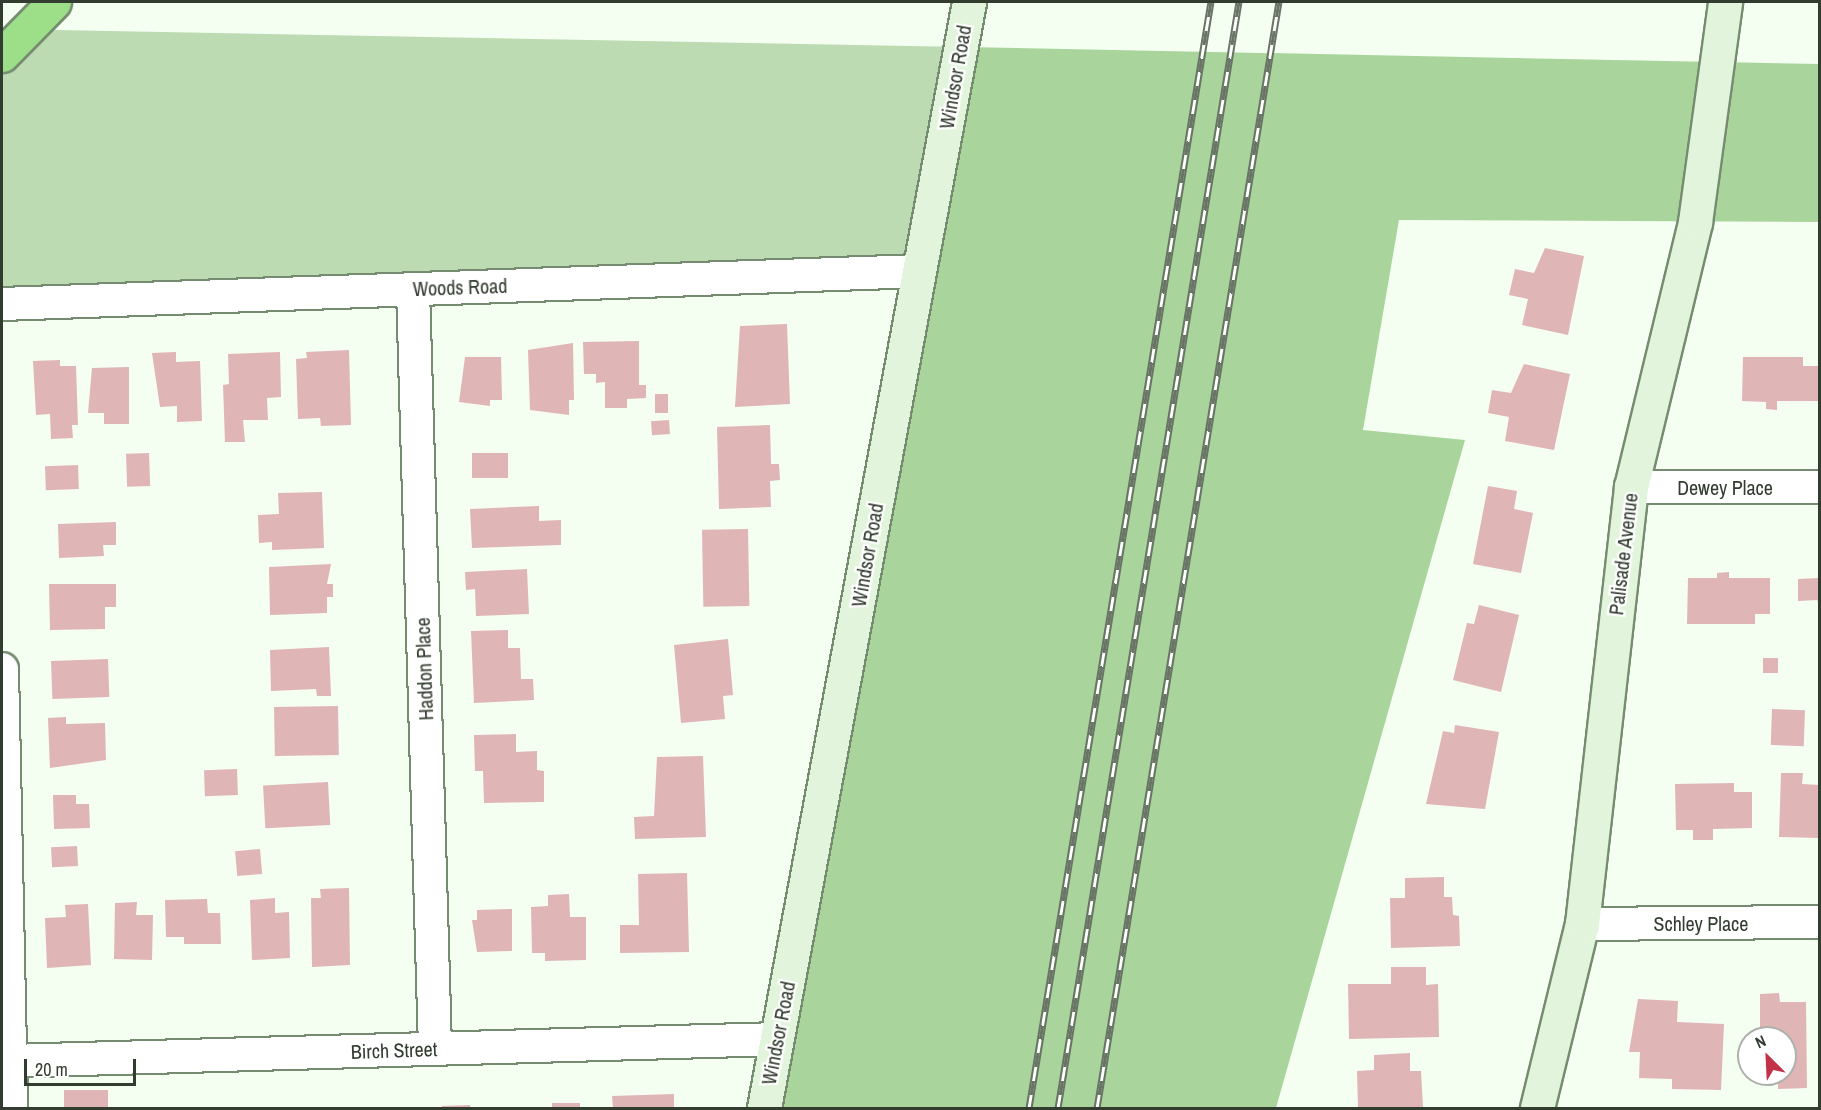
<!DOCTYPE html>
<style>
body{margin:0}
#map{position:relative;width:1821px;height:1110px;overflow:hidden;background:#f4fef1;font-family:"Archivo Narrow",sans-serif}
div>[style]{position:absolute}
.green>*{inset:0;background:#bcdbb2}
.forest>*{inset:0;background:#a9d59c}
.building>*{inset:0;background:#e0b5b6;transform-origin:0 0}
.roads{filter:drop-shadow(2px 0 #768c70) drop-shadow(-2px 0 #768c70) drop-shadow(0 2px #768c70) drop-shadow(0 -2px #768c70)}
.street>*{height:32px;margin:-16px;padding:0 16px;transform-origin:16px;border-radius:16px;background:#fff}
.secondary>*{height:33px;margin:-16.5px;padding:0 16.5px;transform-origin:16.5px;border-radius:16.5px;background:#e2f5dc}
.highway>*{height:33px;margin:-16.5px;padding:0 16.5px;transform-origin:16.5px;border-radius:16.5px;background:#9dde89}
.rail>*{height:7px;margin-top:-3.5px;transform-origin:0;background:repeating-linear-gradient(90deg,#fff 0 14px,#697366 0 28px);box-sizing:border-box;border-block:2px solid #697366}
span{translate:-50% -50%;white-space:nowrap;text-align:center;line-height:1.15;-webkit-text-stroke:4.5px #fff;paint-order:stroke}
.street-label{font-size:20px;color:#323c2f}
.frame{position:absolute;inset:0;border:3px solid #323c2f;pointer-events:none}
.north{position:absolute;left:1737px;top:1026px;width:60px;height:60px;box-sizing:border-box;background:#fff;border:2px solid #adb1ac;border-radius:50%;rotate:336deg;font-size:16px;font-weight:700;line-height:24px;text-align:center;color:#323c2f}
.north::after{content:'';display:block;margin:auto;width:21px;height:27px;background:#c23147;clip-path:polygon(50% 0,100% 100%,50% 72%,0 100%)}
.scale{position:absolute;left:24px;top:1059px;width:112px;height:27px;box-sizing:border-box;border:3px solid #323c2f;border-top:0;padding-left:8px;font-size:18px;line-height:21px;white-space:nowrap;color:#323c2f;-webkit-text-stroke:4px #fff;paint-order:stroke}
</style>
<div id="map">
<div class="green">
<div style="clip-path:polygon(2px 29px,963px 47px,919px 271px,2px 304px)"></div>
</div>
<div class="forest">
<div style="clip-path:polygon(963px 47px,1819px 64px,1819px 222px,1399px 220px,1363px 430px,1465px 440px,1276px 1108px,764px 1108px)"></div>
</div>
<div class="building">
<div style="clip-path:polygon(1545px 248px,1584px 256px,1568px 335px,1522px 325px,1528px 299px,1509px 295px,1515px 269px,1534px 273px)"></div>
<div style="clip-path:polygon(787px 324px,790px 404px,735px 407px,740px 326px)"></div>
<div style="clip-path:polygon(639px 341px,639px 385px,646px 385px,646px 398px,627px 399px,627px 408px,605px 408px,605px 382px,596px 383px,596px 374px,584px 374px,583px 342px)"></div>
<div style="clip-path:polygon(573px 343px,574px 400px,569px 400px,569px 415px,530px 410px,528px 350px)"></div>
<div style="clip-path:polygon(349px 350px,351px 425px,321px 426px,320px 418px,298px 419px,296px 359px,307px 358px,306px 352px)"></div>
<div style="clip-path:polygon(176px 352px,176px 362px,200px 361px,202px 421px,177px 422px,177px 406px,160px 407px,152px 353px)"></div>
<div style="clip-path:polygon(280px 352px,281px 397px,267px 398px,268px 420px,243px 420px,245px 442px,225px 442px,223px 385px,229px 384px,228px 354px)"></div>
<div style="clip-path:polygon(465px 357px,501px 357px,502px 400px,490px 400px,490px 406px,459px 402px)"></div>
<div style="clip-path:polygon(1743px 357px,1803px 357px,1803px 366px,1819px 366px,1819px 401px,1777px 401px,1777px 410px,1766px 409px,1766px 402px,1742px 401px)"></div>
<div style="clip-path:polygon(60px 360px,60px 366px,76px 366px,78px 425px,72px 425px,73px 438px,51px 439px,50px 414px,36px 415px,33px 361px)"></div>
<div style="clip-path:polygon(1524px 364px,1570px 374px,1554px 450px,1505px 441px,1509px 417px,1488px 413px,1492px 390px,1511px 393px)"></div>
<div style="clip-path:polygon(129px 367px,129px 424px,104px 424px,104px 413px,88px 413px,92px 368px)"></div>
<div style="left:668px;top:394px;width:19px;height:13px;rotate:90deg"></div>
<div style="left:669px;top:420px;width:14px;height:18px;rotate:86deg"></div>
<div style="clip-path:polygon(770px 425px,771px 464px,779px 464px,780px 480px,770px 481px,771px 507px,719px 509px,717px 427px)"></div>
<div style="left:149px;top:453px;width:33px;height:23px;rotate:88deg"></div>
<div style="left:472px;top:453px;width:36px;height:25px"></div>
<div style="left:78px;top:465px;width:24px;height:33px;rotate:88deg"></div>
<div style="clip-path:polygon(1488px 486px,1517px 491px,1514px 509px,1533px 513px,1521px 573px,1473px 564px)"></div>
<div style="clip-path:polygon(322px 492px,324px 548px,272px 550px,272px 542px,259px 543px,258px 515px,279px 514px,278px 493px)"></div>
<div style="clip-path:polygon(539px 506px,539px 521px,561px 520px,561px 545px,472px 548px,470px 509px)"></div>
<div style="clip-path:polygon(116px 522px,116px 545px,103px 545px,104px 556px,59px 558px,58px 524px)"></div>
<div style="left:748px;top:529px;width:77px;height:46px;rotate:89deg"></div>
<div style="clip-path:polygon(331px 564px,327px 584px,333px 584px,333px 597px,327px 597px,327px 613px,270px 615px,269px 567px)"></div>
<div style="clip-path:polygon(527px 569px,529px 614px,476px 616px,475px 589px,466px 590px,465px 572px)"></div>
<div style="clip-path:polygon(1729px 572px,1729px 578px,1770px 578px,1770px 614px,1755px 614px,1755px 624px,1687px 624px,1688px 578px,1717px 578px,1717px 573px)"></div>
<div style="clip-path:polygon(1820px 578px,1820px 607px,1817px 600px,1798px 601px,1798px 579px)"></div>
<div style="clip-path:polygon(49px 584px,116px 584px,116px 607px,105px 607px,105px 629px,50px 630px)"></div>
<div style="clip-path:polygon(1479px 605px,1519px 615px,1501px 692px,1453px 680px,1467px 623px,1474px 624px)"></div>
<div style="clip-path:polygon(508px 630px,508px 648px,520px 648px,521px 679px,533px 679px,534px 700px,474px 703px,471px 631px)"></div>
<div style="clip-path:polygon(728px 639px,733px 695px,723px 696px,725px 719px,681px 723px,674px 645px)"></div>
<div style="clip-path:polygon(329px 647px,331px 696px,317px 696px,316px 689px,271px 691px,270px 650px)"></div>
<div style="left:1763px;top:658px;width:15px;height:15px"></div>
<div style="left:108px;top:659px;width:38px;height:57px;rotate:88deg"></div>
<div style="left:338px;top:706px;width:49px;height:64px;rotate:89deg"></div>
<div style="left:1772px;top:709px;width:33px;height:36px;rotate:2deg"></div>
<div style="clip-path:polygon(66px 717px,66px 724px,105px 723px,106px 760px,50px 768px,48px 718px)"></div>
<div style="clip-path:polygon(1455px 725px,1499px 732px,1485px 809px,1426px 804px,1443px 731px,1454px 733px)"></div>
<div style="clip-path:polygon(516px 734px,516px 752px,537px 751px,537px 770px,544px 771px,544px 802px,484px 803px,483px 771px,475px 771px,474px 735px)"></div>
<div style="clip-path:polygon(703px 756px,706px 837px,635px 839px,634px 817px,654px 816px,657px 757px)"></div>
<div style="left:237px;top:769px;width:26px;height:33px;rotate:88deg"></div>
<div style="clip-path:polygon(1781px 773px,1803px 773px,1802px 784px,1820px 785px,1820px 838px,1779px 837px)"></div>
<div style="left:328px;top:782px;width:43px;height:65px;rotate:87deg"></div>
<div style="clip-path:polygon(1734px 783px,1734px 792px,1752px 792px,1752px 828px,1713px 829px,1713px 840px,1693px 840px,1693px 830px,1676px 830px,1675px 784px)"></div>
<div style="clip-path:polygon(53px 795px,76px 795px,76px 804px,89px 804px,90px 828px,54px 829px)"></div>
<div style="left:77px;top:846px;width:20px;height:26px;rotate:87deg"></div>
<div style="left:260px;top:849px;width:25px;height:25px;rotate:85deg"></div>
<div style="clip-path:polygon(687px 873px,689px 952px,620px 953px,620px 925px,639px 925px,638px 874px)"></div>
<div style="clip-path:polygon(1444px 877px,1444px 897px,1452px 897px,1453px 915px,1459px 916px,1460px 946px,1391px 948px,1390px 898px,1405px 898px,1405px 878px)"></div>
<div style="clip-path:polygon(349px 888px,350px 965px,312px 967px,311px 898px,321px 898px,320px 889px)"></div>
<div style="clip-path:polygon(569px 894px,570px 917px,586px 917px,586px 960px,545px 961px,545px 953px,532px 953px,531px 907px,548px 906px,548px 895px)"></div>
<div style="clip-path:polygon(275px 898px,275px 913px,289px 912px,290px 958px,252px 960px,250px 900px)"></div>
<div style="clip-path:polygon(207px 899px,208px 913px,220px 913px,221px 944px,184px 944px,184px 937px,166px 937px,165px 900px)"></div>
<div style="clip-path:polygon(137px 902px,136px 915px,153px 915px,152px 960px,114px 959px,115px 903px)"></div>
<div style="clip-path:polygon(88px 904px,91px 965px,47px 968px,45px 918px,66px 917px,65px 905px)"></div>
<div style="clip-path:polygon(512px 909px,512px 951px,477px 952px,472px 920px,477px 920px,477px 910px)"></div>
<div style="clip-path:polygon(1391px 967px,1426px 967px,1426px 985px,1438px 984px,1439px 1037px,1349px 1039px,1348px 984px,1391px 984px)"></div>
<div style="clip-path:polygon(1779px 993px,1780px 1002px,1806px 1002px,1807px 1088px,1778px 1089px,1778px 1074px,1785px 1074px,1785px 1038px,1760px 1038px,1760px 994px)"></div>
<div style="clip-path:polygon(1638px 999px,1678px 1001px,1677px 1022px,1724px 1024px,1721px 1090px,1672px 1089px,1672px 1079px,1639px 1078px,1640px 1052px,1629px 1052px)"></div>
<div style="clip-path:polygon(1410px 1053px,1410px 1071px,1421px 1071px,1423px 1108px,1358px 1108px,1357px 1071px,1374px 1070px,1374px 1055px)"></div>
<div style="left:64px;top:1090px;width:44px;height:18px"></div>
<div style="clip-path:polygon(674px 1094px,674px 1108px,613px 1108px,612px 1096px)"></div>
<div style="left:552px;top:1103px;width:28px;height:5px"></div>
<div style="clip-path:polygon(470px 1105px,470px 1108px,442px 1108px,442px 1106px)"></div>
</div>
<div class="roads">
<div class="street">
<div style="left:413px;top:289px;width:760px;rotate:88.34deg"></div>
<div style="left:2px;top:304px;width:918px;rotate:-2.06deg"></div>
<div style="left:1631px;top:487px;width:189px"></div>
<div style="left:2px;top:669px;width:439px;rotate:88.8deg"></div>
<div style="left:1582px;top:924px;width:238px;rotate:-0.5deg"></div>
<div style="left:10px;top:1061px;width:767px;rotate:-1.64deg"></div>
</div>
<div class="secondary">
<div style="left:764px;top:1108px;width:1125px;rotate:-79.5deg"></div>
<div style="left:1537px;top:1108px;width:189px;rotate:-76.3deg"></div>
<div style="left:1582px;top:924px;width:440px;rotate:-83.6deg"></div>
<div style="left:1631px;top:487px;width:273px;rotate:-76.4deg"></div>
<div style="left:1695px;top:222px;width:222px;rotate:-82.2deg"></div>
</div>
<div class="highway">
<div style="left:2px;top:55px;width:74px;rotate:-45.5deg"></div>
</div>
</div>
<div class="rail">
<div style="left:1029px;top:1108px;width:1121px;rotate:-80.66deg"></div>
<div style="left:1058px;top:1108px;width:1121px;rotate:-80.71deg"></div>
<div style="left:1097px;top:1108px;width:1121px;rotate:-80.66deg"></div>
</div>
<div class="street-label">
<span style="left:955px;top:77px;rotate:-80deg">Windsor Road</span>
<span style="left:460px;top:287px;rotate:-2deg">Woods Road</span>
<span style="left:1725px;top:487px">Dewey Place</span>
<span style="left:1623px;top:554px;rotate:-83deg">Palisade Avenue</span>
<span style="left:867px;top:555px;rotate:-80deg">Windsor Road</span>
<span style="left:424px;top:669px;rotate:-92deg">Haddon Place</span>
<span style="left:1701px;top:923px">Schley Place</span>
<span style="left:778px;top:1033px;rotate:-79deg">Windsor Road</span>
<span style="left:394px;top:1050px;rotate:-2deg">Birch Street</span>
</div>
<div class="frame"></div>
<div class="north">N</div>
<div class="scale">20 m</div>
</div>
